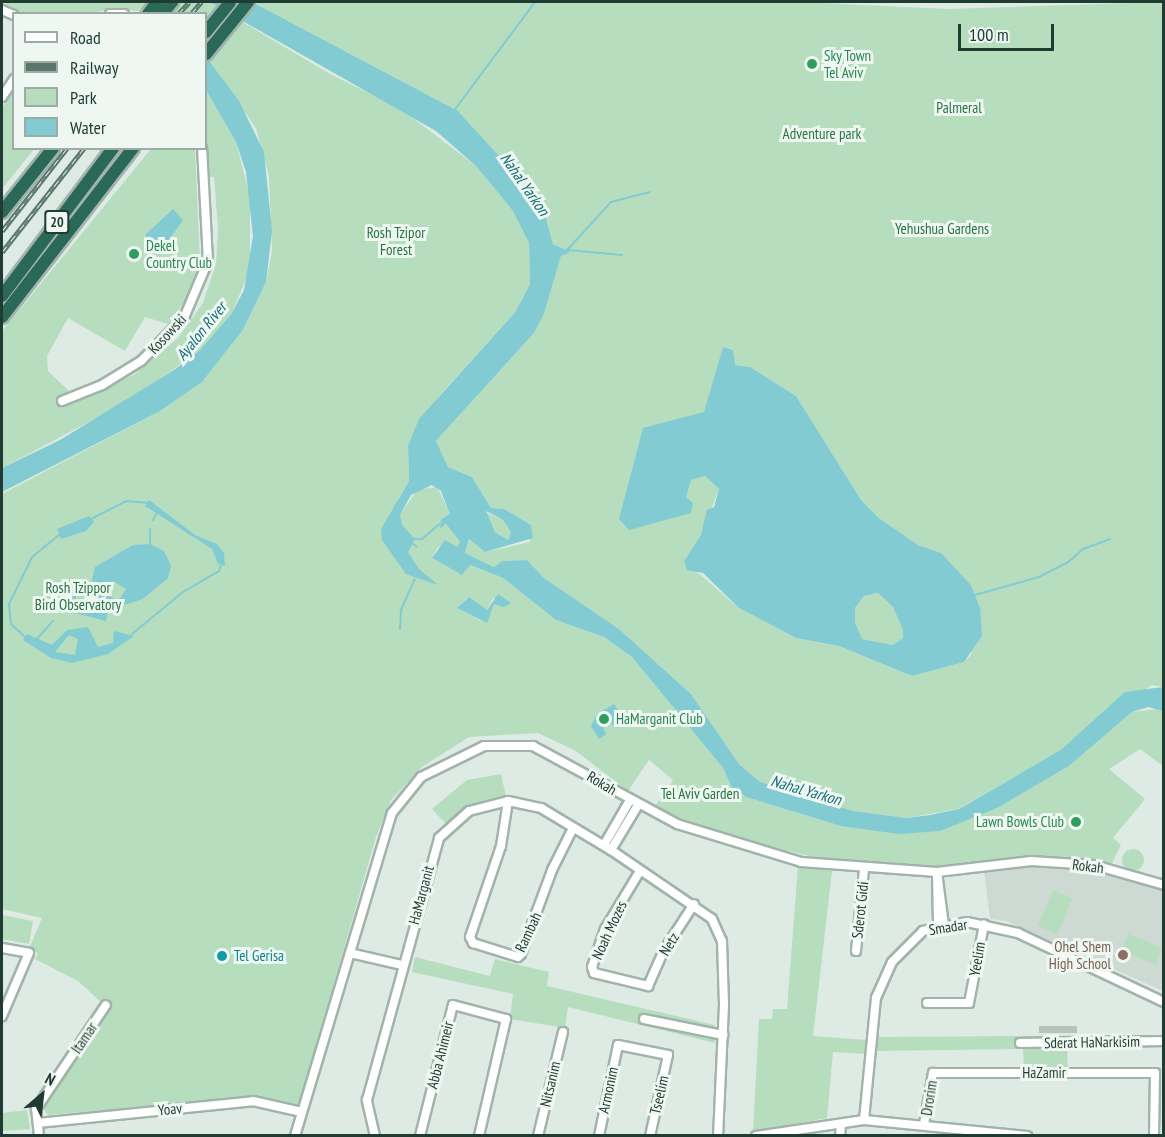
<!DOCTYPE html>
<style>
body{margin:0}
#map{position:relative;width:1165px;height:1137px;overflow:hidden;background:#deebe4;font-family:"PT Sans Narrow",sans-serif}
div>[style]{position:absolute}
.built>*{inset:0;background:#ccdad3}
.green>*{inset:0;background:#b6ddbe;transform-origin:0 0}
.round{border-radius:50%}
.water>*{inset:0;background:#83cbd3}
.stream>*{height:2px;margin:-1px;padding:0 1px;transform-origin:1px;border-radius:1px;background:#83cbd3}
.building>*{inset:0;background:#b4c5bd;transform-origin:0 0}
.roads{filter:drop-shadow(2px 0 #a1b3ab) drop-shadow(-2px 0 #a1b3ab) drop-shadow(0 2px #a1b3ab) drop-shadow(0 -2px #a1b3ab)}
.minor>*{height:8px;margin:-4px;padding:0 4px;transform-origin:4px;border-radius:4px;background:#fff}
.highway>*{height:12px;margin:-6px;padding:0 6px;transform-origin:6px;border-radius:6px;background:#2a6858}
.rail>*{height:4.5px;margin-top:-2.25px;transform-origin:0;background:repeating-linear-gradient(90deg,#eff7f2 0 7px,#59776d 0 14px);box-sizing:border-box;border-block:2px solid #59776d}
.dots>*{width:16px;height:16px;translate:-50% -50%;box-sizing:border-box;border:3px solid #eff7f2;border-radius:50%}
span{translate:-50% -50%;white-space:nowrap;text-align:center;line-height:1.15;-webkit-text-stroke:6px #eff7f2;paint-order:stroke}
.shield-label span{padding:2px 4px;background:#eff7f2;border:2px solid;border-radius:4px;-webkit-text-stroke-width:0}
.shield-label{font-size:14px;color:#1f3b32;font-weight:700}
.leisure-label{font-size:15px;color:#27864d}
.left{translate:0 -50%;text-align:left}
.right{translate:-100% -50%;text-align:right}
.park-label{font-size:15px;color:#287341}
.street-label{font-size:15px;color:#1f3b32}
.education-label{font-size:15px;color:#785e54}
.culture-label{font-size:15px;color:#0d838f}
.water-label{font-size:16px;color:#176e79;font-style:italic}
.frame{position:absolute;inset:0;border:3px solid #1f3b32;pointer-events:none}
.legend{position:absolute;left:12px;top:12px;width:195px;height:138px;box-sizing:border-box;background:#eff7f2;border:2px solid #9caca5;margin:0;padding:8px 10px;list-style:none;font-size:18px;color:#1f3b32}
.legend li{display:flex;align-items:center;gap:12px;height:30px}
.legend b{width:30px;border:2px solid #9caca5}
.north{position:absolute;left:12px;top:1065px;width:60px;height:60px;-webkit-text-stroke:4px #eff7f2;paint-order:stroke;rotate:28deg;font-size:16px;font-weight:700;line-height:24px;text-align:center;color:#1f3b32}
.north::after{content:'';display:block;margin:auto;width:21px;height:27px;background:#1f3b32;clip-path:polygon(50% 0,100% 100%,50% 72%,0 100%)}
.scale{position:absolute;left:958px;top:24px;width:96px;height:27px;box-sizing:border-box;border:3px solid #1f3b32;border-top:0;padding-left:8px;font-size:18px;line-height:21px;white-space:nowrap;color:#1f3b32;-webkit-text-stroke:4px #eff7f2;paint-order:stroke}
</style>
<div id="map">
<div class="built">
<div style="clip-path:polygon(1032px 864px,1102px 868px,1163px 888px,1163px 991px,1006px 921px,990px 919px,984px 870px)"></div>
</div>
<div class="green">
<div style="clip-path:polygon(2px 2px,144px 2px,152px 13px,117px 8px,92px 13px,24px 13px)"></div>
<div style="clip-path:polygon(evenodd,162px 2px,209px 2px,330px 74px,401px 109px,476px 166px,513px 211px,529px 243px,530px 284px,516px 311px,439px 396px,408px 446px,409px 481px,397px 501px,400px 515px,417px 490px,437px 487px,451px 515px,443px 517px,440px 529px,446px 524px,460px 542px,457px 547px,438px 547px,432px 558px,462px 575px,469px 565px,503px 578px,556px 620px,604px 637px,632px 657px,723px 768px,732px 788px,746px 797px,841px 826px,997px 808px,1069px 766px,1132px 712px,1158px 709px,1163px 711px,1163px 766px,1140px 749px,1109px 769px,1145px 799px,1113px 838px,1121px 845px,1112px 863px,1030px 855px,927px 869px,831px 861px,708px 832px,653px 809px,673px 780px,649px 760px,628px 791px,576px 751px,538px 733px,469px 737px,422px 767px,391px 800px,376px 837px,299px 1105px,231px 1099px,48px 1115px,44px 1109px,103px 1004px,78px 981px,35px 959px,38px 953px,29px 949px,42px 918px,2px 909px,2px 494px,160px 411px,202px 382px,243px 330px,266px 282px,272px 251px,269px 176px,256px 128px,206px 57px,206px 14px,172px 13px,162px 2px,467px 598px,487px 610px,493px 598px,511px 604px,494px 604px,481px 621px,458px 608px,467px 598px)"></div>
<div style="clip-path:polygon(evenodd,252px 2px,800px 2px,947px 9px,1163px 2px,1163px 687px,1152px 685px,1062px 749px,958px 809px,907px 818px,853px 811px,760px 782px,739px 764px,691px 694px,619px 629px,544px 578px,527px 560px,502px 561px,494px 567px,465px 553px,469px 539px,485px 552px,530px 542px,531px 525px,504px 509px,491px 508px,472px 477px,448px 467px,436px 441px,534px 333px,544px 314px,561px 256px,569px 252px,553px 244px,545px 215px,511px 169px,458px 111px,252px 2px,723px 347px,733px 350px,734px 365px,750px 367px,796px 396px,861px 500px,879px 518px,918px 545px,940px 553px,971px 585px,980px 608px,971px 655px,964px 662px,912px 676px,839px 646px,796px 638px,739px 608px,684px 561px,701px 536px,719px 489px,705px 476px,691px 480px,686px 497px,723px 347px)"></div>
<div style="clip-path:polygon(13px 89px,14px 148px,34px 149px,2px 189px,2px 108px)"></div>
<div style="clip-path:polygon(206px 90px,236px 142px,250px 197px,250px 269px,232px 313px,200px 350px,132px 399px,2px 468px,2px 331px,151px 149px,195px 150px,200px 260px,188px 296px,174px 317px,179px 321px,168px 324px,145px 317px,125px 351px,68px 318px,47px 356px,48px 371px,71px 393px,98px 393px,135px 374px,178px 338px,203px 303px,216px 264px,218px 229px,214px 177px,207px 176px)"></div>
<div style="clip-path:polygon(485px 512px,503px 520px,511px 532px,508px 540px,495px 532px)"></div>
<div style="clip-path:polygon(878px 593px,893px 607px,903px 630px,903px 638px,893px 645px,862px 639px,855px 622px,855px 608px,864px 596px)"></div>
<div style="clip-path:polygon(501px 774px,506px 797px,467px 807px,448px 826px,432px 809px,467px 780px)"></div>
<div class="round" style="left:1122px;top:849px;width:22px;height:22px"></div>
<div style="clip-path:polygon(798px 866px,832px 871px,813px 1036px,867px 1040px,866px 1054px,833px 1052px,827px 1118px,753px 1132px,759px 1019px,772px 1019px,773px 1009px,787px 1009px)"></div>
<div style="left:1053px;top:890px;width:21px;height:39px;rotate:23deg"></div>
<div style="clip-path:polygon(2px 915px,33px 921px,29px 944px,2px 939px)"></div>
<div style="left:1128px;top:934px;width:37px;height:18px;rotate:22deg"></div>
<div style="clip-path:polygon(415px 957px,490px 976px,495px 959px,549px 972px,547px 986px,715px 1025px,715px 1043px,568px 1007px,565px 1028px,510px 1019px,513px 994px,412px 972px)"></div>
<div style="clip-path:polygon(1163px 1035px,1163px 1045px,1067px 1046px,1068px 1072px,1024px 1072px,1023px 1049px,874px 1051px,875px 1037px)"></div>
<div style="clip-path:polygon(27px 1110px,30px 1129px,2px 1131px,2px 1113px)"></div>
</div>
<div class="water">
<div style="clip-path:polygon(evenodd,209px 2px,252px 2px,458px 111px,511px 169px,545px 215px,553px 244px,570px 252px,561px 256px,544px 314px,534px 333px,436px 441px,448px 467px,472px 477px,491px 508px,504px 509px,531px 525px,533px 538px,485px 552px,469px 539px,465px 553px,494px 567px,502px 561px,527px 560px,544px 578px,619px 629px,691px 694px,739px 764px,760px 782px,853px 811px,907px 818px,930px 815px,959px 809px,1062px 749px,1125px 692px,1163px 687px,1163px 711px,1148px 707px,1132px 712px,1069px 766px,997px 808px,940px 831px,899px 834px,841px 826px,746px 797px,732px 788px,723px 768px,632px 657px,604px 637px,556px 620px,503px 578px,470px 565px,462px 575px,432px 558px,445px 540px,457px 547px,460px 542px,446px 524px,440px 529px,441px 519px,450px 514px,441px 491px,432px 485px,411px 495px,400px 515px,402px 525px,415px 539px,408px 552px,419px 569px,438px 585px,406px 574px,382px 540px,381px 529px,409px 481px,408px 446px,419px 419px,516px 311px,530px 284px,529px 243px,513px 211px,476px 166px,436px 131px,209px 2px,486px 511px,503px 520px,511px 532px,508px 540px,495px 532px,486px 511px)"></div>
<div style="clip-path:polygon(206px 57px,239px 101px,264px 152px,272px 231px,266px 282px,243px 330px,202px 382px,160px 411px,2px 492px,2px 468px,60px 440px,174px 370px,200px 350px,232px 313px,244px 290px,253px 236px,246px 172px,236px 142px,206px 90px)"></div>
<div style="clip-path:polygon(173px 209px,183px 220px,161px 251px,145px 235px)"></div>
<div style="clip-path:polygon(evenodd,723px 347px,733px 350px,735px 365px,750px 367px,796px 396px,861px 500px,879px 518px,918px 545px,941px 553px,971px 585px,980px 608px,982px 636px,964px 662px,912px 676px,839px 646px,796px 638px,739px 608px,703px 573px,687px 570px,684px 561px,701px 535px,707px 510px,714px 507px,719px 489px,705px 476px,691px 480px,686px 497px,693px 503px,691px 513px,629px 530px,619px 519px,643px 428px,704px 412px,723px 347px,878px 593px,893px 607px,903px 630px,903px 638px,893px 645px,862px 639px,855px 622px,855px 608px,864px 596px,878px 593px)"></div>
<div style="clip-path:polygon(149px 500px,195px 535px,217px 544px,224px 553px,225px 566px,218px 564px,212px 549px,145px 506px)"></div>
<div style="clip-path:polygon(89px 516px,94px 522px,86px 531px,61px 539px,57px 529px)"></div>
<div style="clip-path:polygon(evenodd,150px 544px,164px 551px,171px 566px,168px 578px,143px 599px,108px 610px,106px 621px,63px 610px,71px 582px,76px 583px,76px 600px,88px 599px,95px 567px,133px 545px,150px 544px,113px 581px,126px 589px,118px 602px,105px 592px,113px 581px)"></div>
<div style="clip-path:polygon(498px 594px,511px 603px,504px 607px,494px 604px,487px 623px,457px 608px,469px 597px,487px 610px)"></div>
<div style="clip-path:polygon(evenodd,88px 627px,98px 647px,113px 643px,114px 631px,134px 636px,108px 654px,72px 663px,51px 658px,23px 640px,27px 634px,52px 645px,67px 630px,88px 627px,69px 635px,78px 639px,75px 655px,55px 652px,69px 635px)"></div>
<div style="clip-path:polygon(614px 704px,626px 723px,618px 728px,606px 721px,602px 724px,606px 734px,599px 739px,591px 726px,597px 714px)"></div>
</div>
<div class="stream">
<div style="left:453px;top:112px;width:137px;rotate:-53.3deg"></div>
<div style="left:567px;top:250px;width:65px;rotate:-47.5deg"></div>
<div style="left:611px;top:202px;width:40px;rotate:-14.4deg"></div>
<div style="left:568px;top:250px;width:54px;rotate:5.3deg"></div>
<div style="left:91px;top:519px;width:39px;rotate:-27deg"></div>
<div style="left:126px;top:501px;width:21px;rotate:5deg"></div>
<div style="left:153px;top:520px;width:8px;rotate:-60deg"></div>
<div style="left:150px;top:529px;width:15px;rotate:90deg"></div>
<div style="left:415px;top:539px;width:7px"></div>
<div style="left:422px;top:539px;width:23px;rotate:-41deg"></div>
<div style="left:412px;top:543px;width:6px;rotate:39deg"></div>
<div style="left:975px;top:595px;width:66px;rotate:-15.7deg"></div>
<div style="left:1039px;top:577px;width:31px;rotate:-27deg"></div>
<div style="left:1067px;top:563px;width:21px;rotate:-41deg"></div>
<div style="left:1083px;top:549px;width:29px;rotate:-20deg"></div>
<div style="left:400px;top:629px;width:19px;rotate:-87deg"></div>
<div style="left:401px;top:610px;width:34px;rotate:-66deg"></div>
<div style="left:132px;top:634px;width:66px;rotate:-39.5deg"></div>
<div style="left:183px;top:592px;width:42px;rotate:-30.3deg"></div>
<div style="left:219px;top:571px;width:6px;rotate:-72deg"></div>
<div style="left:25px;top:637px;width:19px;rotate:-137deg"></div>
<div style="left:11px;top:624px;width:20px;rotate:-96deg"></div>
<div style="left:9px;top:604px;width:52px;rotate:-63.9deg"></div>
<div style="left:32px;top:557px;width:36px;rotate:-39deg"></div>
<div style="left:35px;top:641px;width:27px;rotate:-48deg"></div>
</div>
<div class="building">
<div style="left:1077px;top:1026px;width:7px;height:38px;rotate:90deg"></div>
</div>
<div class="roads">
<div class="minor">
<div style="left:2px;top:10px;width:13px;rotate:23deg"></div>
<div style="left:110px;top:14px;width:14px"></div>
<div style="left:2px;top:97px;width:22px;rotate:-56deg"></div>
<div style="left:62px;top:401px;width:43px;rotate:-21.8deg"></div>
<div style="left:102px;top:385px;width:46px;rotate:-31.6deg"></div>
<div style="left:141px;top:361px;width:61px;rotate:-45deg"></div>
<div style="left:184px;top:318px;width:62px;rotate:-67.2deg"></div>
<div style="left:208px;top:261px;width:113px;rotate:-93deg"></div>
<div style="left:508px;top:801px;width:46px;rotate:98.8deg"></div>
<div style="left:501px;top:846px;width:96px;rotate:108.8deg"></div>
<div style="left:470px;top:937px;width:7px;rotate:63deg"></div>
<div style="left:473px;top:943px;width:47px;rotate:17.3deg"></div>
<div style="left:518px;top:957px;width:4px;rotate:-45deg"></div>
<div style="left:521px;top:954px;width:90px;rotate:-69.7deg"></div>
<div style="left:552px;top:870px;width:47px;rotate:-63.4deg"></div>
<div style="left:604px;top:845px;width:52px;rotate:-60deg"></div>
<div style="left:611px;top:850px;width:52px;rotate:-59deg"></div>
<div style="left:640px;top:871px;width:68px;rotate:121.1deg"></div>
<div style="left:605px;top:929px;width:40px;rotate:108.9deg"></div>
<div style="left:592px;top:967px;width:6px;rotate:72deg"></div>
<div style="left:594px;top:973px;width:56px;rotate:13.5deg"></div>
<div style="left:648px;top:986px;width:37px;rotate:-66deg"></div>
<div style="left:663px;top:952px;width:57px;rotate:-57.1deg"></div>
<div style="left:937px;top:872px;width:53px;rotate:88.9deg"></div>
<div style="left:937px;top:872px;width:53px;rotate:82.5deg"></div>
<div style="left:2px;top:948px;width:27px;rotate:10deg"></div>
<div style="left:29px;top:953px;width:69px;rotate:113.2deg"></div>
<div style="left:856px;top:951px;width:81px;rotate:-84.4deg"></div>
<div style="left:350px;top:953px;width:53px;rotate:13deg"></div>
<div style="left:927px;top:1003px;width:42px"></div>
<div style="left:969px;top:1003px;width:80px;rotate:-79.2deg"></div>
<div style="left:644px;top:1019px;width:81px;rotate:11.4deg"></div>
<div style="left:1020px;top:1043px;width:144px;rotate:-0.8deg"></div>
<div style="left:864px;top:1120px;width:123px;rotate:-84.4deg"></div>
<div style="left:876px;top:998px;width:39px;rotate:-66deg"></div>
<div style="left:892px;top:962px;width:44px;rotate:-45deg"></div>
<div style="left:923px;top:931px;width:45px;rotate:-11.6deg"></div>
<div style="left:967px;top:922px;width:52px;rotate:12.2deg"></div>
<div style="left:1018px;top:933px;width:161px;rotate:25.3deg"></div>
<div style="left:38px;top:1123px;width:216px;rotate:-5.8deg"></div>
<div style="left:253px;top:1101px;width:50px;rotate:12.7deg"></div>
<div style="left:924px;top:1124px;width:52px;rotate:-80deg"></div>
<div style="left:933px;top:1073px;width:222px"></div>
<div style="left:1155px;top:1073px;width:63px;rotate:90.9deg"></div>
<div style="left:39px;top:1136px;width:27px;rotate:-96deg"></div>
<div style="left:36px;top:1109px;width:125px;rotate:-56.1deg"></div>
<div style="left:295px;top:1136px;width:337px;rotate:-73.3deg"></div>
<div style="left:392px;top:813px;width:46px;rotate:-51.1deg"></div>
<div style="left:421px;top:777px;width:70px;rotate:-26.2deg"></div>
<div style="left:484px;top:746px;width:49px"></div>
<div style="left:533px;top:746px;width:164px;rotate:28.4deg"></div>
<div style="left:677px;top:824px;width:130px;rotate:17deg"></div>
<div style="left:801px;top:862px;width:136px;rotate:4.2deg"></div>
<div style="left:937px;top:872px;width:95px;rotate:-6.7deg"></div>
<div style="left:1031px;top:861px;width:63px;rotate:3.6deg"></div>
<div style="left:1094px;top:865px;width:73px;rotate:15.9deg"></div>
<div style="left:375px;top:1136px;width:37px;rotate:-103deg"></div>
<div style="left:367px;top:1100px;width:272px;rotate:-74.6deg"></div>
<div style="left:439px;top:838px;width:40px;rotate:-42deg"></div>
<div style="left:469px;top:811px;width:40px;rotate:-14.4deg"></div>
<div style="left:508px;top:801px;width:34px;rotate:12deg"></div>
<div style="left:541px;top:808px;width:82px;rotate:31deg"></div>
<div style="left:611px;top:850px;width:122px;rotate:34.3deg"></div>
<div style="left:712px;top:919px;width:24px;rotate:66deg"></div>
<div style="left:722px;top:941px;width:64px;rotate:88.2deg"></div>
<div style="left:724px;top:1005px;width:131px;rotate:92.6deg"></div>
<div style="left:420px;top:1136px;width:135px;rotate:-75.9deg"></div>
<div style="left:453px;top:1005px;width:55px;rotate:14.8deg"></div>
<div style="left:506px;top:1019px;width:120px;rotate:103deg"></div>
<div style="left:538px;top:1136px;width:107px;rotate:-76.5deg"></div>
<div style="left:599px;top:1136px;width:93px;rotate:-78.2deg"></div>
<div style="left:618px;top:1045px;width:51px;rotate:11.3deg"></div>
<div style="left:668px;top:1055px;width:83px;rotate:102.5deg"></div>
<div style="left:756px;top:1136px;width:109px;rotate:-8.4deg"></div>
<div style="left:864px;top:1120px;width:164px;rotate:5.6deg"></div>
<div style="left:840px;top:1136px;width:12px;rotate:-85deg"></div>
</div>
<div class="highway">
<div style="left:148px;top:14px;width:15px;rotate:-53deg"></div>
<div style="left:162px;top:14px;width:16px;rotate:-50deg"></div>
<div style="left:206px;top:32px;width:38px;rotate:-51deg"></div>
<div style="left:206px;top:54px;width:67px;rotate:-51.1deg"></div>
<div style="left:2px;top:212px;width:82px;rotate:-51.4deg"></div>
<div style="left:2px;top:296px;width:185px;rotate:-53.1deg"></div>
<div style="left:2px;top:317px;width:214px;rotate:-52.2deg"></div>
</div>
</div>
<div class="rail">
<div style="left:178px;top:14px;width:16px;rotate:-47deg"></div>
<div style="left:191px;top:14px;width:16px;rotate:-50deg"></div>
<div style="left:2px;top:231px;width:105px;rotate:-51.9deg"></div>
<div style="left:2px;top:252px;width:132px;rotate:-51.7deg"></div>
</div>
<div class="dots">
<div style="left:812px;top:64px;background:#2e9e5b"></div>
<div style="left:134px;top:254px;background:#2e9e5b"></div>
<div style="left:604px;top:719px;background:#2e9e5b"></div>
<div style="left:1076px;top:822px;background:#2e9e5b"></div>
<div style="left:1123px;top:955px;background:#8d6e63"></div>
<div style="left:222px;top:956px;background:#0f9aa8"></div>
</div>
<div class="shield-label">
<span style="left:57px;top:222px">20</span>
</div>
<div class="leisure-label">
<span class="left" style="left:824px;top:64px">Sky Town<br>Tel Aviv</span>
<span class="left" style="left:146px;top:254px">Dekel<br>Country Club</span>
<span class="left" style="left:616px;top:719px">HaMarganit Club</span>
<span class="right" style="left:1064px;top:822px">Lawn Bowls Club</span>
</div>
<div class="park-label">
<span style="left:959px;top:108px">Palmeral</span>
<span style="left:822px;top:134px">Adventure park</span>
<span style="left:942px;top:229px">Yehushua Gardens</span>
<span style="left:396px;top:241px">Rosh Tzipor<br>Forest</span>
<span style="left:78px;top:596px">Rosh Tzippor<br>Bird Observatory</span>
<span style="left:700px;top:794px">Tel Aviv Garden</span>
</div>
<div class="street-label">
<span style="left:167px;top:334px;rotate:-47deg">Kosowski</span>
<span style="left:602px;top:783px;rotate:31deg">Rokah</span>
<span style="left:1088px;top:866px;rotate:7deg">Rokah</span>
<span style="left:421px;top:895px;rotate:-75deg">HaMarganit</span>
<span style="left:860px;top:910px;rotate:-84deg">Sderot Gidi</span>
<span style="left:948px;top:927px;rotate:-9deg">Smadar</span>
<span style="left:609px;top:930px;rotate:-65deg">Noah Mozes</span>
<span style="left:528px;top:932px;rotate:-65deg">Rambah</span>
<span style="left:669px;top:944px;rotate:-59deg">Netz</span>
<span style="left:977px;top:959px;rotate:-80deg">Yeelim</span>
<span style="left:84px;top:1038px;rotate:-56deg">Itamar</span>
<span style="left:1092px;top:1042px;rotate:-1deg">Sderat HaNarkisim</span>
<span style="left:440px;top:1055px;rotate:-76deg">Abba Ahimeir</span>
<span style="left:1044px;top:1073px">HaZamir</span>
<span style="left:550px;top:1084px;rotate:-77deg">Nitsanim</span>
<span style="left:608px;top:1090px;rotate:-78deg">Armonim</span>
<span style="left:659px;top:1095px;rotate:-77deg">Tseelim</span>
<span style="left:929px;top:1098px;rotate:-81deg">Drorim</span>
<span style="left:170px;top:1109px;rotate:-6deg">Yoav</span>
</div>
<div class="education-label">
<span class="right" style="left:1111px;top:955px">Ohel Shem<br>High School</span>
</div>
<div class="culture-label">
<span class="left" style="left:234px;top:956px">Tel Gerisa</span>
</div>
<div class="water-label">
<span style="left:525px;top:184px;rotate:55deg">Nahal Yarkon</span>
<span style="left:201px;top:331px;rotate:-51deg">Ayalon River</span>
<span style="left:806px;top:790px;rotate:16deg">Nahal Yarkon</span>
</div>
<div class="frame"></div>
<ul class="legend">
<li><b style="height:8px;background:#fff"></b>Road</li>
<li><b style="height:8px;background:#59776d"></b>Railway</li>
<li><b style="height:16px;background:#b6ddbe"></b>Park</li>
<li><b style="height:16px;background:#83cbd3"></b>Water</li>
</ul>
<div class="north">N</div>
<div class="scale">100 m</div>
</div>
